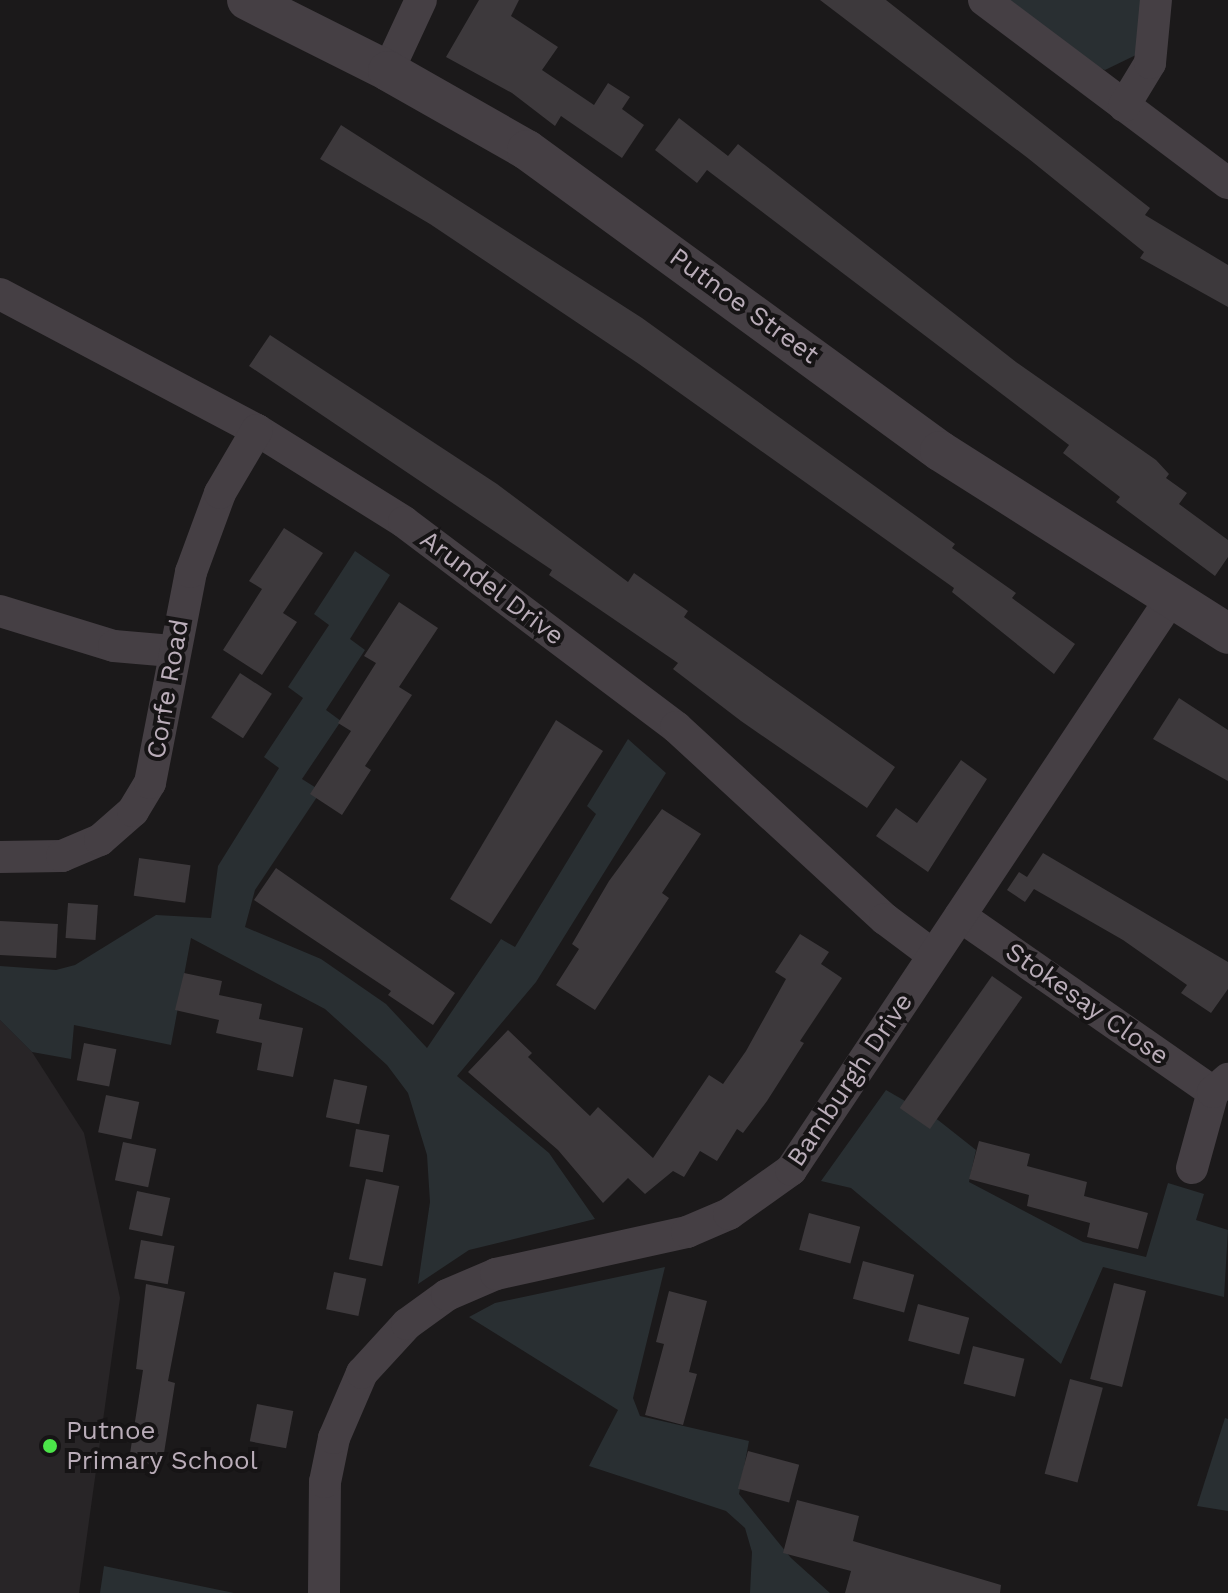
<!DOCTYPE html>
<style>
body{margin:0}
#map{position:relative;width:1228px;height:1593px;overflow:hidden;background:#1b191a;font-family:"Work Sans",sans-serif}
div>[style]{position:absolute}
.built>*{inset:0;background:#282527}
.green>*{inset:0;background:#292f32}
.building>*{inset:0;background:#3d393c;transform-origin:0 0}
.minor>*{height:32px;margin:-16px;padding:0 16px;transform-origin:16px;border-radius:16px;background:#453f44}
.tertiary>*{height:40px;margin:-20px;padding:0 20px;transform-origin:20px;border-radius:20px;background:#453f44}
.dots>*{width:22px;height:22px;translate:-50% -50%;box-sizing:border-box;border:4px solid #161415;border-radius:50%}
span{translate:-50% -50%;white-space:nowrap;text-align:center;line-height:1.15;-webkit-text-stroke:8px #161415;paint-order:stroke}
.street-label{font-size:26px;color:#baadb9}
.poi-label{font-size:26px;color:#baadb9}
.left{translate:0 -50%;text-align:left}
</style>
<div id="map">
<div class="built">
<div style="clip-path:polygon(0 1020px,32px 1052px,84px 1133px,120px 1298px,79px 1593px,0 1593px)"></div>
</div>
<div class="green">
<div style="clip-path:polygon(1000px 0,1144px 0,1138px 54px,1105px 70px,1078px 59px)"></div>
<div style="clip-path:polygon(355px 551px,390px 575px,350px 639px,365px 650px,326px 710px,341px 721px,302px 779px,321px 791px,255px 890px,245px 927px,321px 959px,386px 1004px,427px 1048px,501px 939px,515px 947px,596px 814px,587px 806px,628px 739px,666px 773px,536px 982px,457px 1076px,549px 1153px,595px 1219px,469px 1250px,418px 1284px,430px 1202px,427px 1155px,408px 1093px,387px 1065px,325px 1009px,191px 938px,171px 1045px,74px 1025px,71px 1059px,32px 1052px,0 1020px,0 966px,56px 970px,75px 965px,156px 915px,211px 918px,218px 866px,279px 768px,264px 757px,303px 698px,288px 687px,329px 625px,314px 614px)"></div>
<div style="clip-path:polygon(886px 1090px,938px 1120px,976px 1150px,969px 1182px,1083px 1242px,1146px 1257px,1168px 1183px,1204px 1194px,1196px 1220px,1228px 1230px,1224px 1297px,1103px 1267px,1061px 1364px,851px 1188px,821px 1181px)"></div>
<div style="clip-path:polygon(665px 1267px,633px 1398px,640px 1416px,749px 1441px,739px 1494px,791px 1558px,830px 1593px,750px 1593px,752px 1552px,745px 1528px,726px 1511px,589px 1466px,618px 1410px,469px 1317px,495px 1303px)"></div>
<div style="clip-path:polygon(1225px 1418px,1228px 1419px,1228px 1511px,1197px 1506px)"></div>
<div style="clip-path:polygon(104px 1566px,234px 1593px,100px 1593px)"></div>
</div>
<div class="building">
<div style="clip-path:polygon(479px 0,519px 0,511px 16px,558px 47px,542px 70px,594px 105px,608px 83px,630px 97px,622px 109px,644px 125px,622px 158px,561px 116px,555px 126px,512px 93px,446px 57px)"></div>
<div style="clip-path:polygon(820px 0,886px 0,1150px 208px,1145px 215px,1228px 265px,1228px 307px,1140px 258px,1144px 252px,1029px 159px)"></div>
<div style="clip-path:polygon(679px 118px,728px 156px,738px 144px,1016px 362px,1156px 460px,1169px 474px,1166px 478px,1187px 493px,1179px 504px,1228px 540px,1228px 557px,1215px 576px,1116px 502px,1120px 497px,1063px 453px,1069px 445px,707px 170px,697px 183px,655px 150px)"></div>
<div style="clip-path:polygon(341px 125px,642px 318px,955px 544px,952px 548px,1016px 593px,1012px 598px,1075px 644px,1054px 674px,952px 592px,954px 588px,639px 364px,430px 224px,320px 159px)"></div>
<div style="clip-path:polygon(270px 335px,497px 484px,628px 582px,634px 573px,688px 611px,684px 617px,895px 767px,867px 808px,741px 721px,673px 669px,678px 663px,549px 575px,552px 570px,249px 366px)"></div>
<div style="clip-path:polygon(284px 528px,323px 553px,283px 613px,297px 622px,262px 675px,223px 650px,262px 589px,249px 581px)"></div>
<div style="clip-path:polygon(399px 602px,438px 628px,399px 687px,412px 695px,365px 766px,371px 770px,342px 815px,310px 794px,351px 731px,338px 723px,376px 663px,364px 656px)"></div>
<div style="left:240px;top:673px;width:38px;height:53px;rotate:33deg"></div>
<div style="clip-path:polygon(1179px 698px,1228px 730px,1228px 781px,1153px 739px)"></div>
<div style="clip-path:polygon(556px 720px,603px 751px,491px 924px,450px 899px)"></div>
<div style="clip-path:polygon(961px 760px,987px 779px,928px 872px,876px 836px,896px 808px,917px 823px)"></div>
<div style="clip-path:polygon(662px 809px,701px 834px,662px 893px,669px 898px,595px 1010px,556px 985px,579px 949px,572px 944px,609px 881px)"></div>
<div style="clip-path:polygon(1043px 853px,1228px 962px,1228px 989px,1211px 1013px,1181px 993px,1187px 985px,1123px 940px,1034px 889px,1025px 902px,1007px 890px,1019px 872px,1027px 877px)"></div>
<div style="left:139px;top:858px;width:52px;height:38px;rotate:8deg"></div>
<div style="clip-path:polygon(276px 868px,455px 993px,433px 1025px,388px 995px,391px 991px,254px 900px)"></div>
<div style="left:68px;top:903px;width:30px;height:35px;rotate:4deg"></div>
<div style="left:0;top:921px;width:58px;height:34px;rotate:3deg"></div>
<div style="clip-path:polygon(800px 934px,829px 952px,821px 964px,842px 978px,800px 1041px,804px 1043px,767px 1101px,743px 1133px,737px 1129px,717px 1161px,700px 1151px,684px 1177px,673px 1171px,645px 1194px,628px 1178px,603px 1203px,558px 1150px,468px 1072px,508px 1030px,532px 1053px,528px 1057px,590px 1116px,598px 1107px,653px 1158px,709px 1075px,723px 1084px,746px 1051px,786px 979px,775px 972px)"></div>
<div style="clip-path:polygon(184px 973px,222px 981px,219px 995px,262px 1004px,259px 1019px,303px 1028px,293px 1077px,257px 1070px,262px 1043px,216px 1033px,219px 1020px,175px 1010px)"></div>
<div style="left:992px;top:976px;width:37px;height:161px;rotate:35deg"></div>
<div style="left:84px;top:1043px;width:33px;height:38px;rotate:11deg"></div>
<div style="left:334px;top:1079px;width:34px;height:39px;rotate:12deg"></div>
<div style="left:106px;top:1095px;width:34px;height:38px;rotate:12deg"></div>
<div style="left:356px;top:1129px;width:34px;height:38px;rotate:10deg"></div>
<div style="clip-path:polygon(979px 1141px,1030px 1154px,1027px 1166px,1087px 1182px,1084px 1196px,1148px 1213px,1138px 1249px,1087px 1237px,1090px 1223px,1027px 1206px,1029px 1195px,969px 1179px)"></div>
<div style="left:123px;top:1142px;width:34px;height:39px;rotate:12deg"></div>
<div style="left:366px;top:1179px;width:34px;height:82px;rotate:12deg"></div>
<div style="left:137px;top:1191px;width:34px;height:39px;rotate:12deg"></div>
<div style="left:809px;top:1213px;width:53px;height:38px;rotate:15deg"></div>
<div style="left:141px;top:1240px;width:34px;height:39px;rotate:10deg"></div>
<div style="left:863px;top:1261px;width:53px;height:39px;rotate:15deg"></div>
<div style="left:334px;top:1272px;width:33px;height:38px;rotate:12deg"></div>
<div style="left:1114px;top:1283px;width:33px;height:99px;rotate:14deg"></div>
<div style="clip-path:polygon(146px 1284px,185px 1292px,168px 1381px,175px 1383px,162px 1466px,129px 1460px,143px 1370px,136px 1369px)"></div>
<div style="clip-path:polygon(669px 1291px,707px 1301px,689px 1372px,697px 1374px,683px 1425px,645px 1415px,664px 1344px,656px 1342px)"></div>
<div style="left:918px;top:1304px;width:53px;height:38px;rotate:15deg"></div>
<div style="left:973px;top:1346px;width:53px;height:39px;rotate:14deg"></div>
<div style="left:1070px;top:1379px;width:34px;height:98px;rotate:15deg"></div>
<div style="left:257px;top:1404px;width:37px;height:38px;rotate:11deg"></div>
<div style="left:748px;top:1451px;width:53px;height:39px;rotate:15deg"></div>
<div style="clip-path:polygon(797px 1500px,859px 1516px,853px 1541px,1001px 1585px,1000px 1593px,845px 1593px,851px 1571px,783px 1553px)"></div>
</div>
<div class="minor">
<div style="left:984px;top:0;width:305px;rotate:36.9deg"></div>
<div style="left:388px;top:71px;width:78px;rotate:-65.1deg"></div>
<div style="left:1124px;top:106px;width:50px;rotate:-58.8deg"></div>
<div style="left:1150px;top:63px;width:63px;rotate:-84.6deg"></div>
<div style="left:0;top:294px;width:291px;rotate:27.9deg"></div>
<div style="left:257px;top:430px;width:173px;rotate:32deg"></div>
<div style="left:404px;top:522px;width:341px;rotate:37deg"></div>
<div style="left:676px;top:727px;width:284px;rotate:42.6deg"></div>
<div style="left:885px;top:919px;width:60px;rotate:36.9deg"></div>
<div style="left:0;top:611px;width:119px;rotate:17.1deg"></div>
<div style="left:114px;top:646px;width:58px;rotate:4.9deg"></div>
<div style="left:0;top:857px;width:62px;rotate:-0.9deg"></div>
<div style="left:62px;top:856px;width:41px;rotate:-22.8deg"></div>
<div style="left:100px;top:840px;width:44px;rotate:-41.3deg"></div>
<div style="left:133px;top:811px;width:33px;rotate:-59deg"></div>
<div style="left:150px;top:783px;width:215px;rotate:-79deg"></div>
<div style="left:191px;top:572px;width:84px;rotate:-69.8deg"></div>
<div style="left:220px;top:493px;width:73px;rotate:-59.6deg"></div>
<div style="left:960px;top:916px;width:308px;rotate:34.8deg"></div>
<div style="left:1192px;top:1168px;width:79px;rotate:-74.6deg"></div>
<div style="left:1213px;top:1092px;width:20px;rotate:-41deg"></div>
<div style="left:324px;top:1593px;width:111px;rotate:-89.5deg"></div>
<div style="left:325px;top:1482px;width:45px;rotate:-78.4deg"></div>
<div style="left:334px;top:1438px;width:71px;rotate:-66.7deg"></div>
<div style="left:362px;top:1373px;width:67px;rotate:-47.4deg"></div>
<div style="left:407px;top:1324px;width:49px;rotate:-35.9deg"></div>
<div style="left:447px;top:1295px;width:53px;rotate:-23.2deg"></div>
<div style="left:496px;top:1274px;width:196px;rotate:-12.4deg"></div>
<div style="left:687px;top:1232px;width:46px;rotate:-23.2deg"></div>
<div style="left:729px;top:1214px;width:76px;rotate:-35.4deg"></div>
<div style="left:791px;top:1170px;width:688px;rotate:-56.38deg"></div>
</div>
<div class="tertiary">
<div style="left:247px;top:0;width:158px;rotate:26.7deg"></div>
<div style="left:388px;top:71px;width:160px;rotate:29.6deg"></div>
<div style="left:527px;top:150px;width:511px;rotate:36.09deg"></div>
<div style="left:940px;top:451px;width:341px;rotate:32.4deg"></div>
</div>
<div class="dots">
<div style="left:50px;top:1446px;background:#4be449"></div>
</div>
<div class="street-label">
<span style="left:744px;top:306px;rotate:36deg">Putnoe Street</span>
<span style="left:492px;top:588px;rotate:37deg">Arundel Drive</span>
<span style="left:168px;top:689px;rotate:-80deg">Corfe Road</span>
<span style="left:1087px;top:1004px;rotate:35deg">Stokesay Close</span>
<span style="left:850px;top:1080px;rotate:-56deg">Bamburgh Drive</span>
</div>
<div class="poi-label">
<span class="left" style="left:66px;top:1446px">Putnoe<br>Primary School</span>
</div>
</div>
